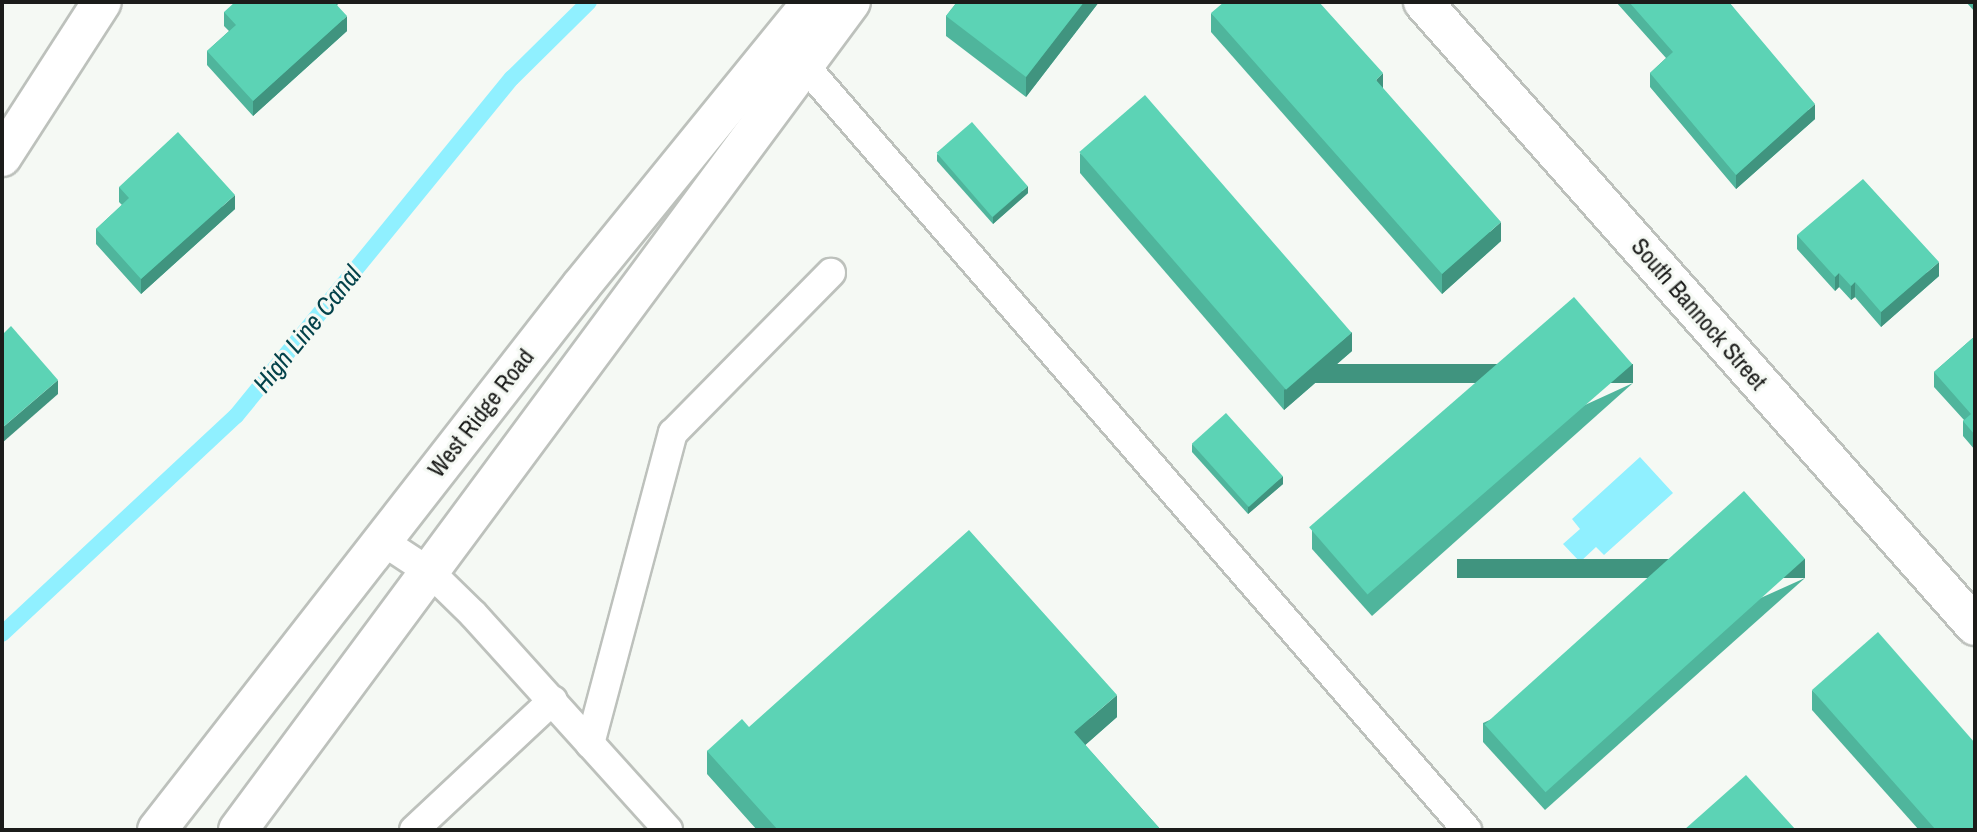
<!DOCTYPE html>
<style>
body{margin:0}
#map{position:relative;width:1977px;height:832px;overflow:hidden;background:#f5f9f4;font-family:"Archivo Narrow",sans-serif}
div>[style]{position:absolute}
.water>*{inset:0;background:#90f0ff}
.stream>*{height:16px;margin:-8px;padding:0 8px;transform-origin:8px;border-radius:8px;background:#90f0ff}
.roads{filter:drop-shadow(2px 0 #bdc1bc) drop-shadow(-2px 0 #bdc1bc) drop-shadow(0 2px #bdc1bc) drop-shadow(0 -2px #bdc1bc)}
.lane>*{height:28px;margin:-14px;padding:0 14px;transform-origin:14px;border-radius:14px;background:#fff}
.street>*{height:38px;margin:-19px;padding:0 19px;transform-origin:19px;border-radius:19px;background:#fff}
.secondary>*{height:38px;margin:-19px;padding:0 19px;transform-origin:19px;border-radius:19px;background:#fff}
.wall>*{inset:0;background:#4fb59c}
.shaded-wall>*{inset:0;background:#40947f;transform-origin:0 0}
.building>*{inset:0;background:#5cd3b5;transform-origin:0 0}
span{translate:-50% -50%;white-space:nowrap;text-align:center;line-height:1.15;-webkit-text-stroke:6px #f5f9f4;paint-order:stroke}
.street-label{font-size:24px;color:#1b1c1a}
.water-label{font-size:26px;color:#03424a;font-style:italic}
.frame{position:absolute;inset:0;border:4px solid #1b1c1a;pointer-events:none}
</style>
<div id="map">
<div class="water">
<div style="clip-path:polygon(1640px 457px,1673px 493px,1604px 555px,1596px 547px,1580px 562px,1563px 544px,1580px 529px,1572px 519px)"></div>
</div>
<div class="stream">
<div style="left:2px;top:634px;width:320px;rotate:-43deg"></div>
<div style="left:236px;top:416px;width:436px;rotate:-50.8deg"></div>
<div style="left:512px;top:78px;width:108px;rotate:-44.6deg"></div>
</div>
<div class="roads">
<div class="lane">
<div style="left:792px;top:51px;width:1031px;rotate:49.09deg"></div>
<div style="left:381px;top:540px;width:60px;rotate:33.4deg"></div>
<div style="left:431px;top:573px;width:59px;rotate:44.3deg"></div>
<div style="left:473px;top:614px;width:291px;rotate:47.9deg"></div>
<div style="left:590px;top:744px;width:322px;rotate:-75.1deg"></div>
<div style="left:673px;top:433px;width:225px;rotate:-45.4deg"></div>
<div style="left:414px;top:830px;width:190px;rotate:-43.1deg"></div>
</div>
<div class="street">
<div style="left:1423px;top:2px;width:833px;rotate:48.5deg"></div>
<div style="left:2px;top:157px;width:184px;rotate:-57.2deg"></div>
</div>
<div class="secondary">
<div style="left:157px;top:830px;width:690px;rotate:-52.07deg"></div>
<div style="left:581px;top:286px;width:366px;rotate:-50.9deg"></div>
<div style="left:238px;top:830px;width:1030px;rotate:-53.49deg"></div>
</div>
</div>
<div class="wall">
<div style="clip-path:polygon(341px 2px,337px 5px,347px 31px,253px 116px,207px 65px,207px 51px,229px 31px,224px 26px,224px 12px)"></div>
<div style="clip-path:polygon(957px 2px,1099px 2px,1026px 97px,946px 36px,946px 16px)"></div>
<div style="clip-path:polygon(1616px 2px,1729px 2px,1815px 119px,1736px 189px,1650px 87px,1650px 73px,1666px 58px)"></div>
<div style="clip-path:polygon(1966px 2px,1975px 2px,1975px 12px)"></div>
<div style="clip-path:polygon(1211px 13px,1501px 241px,1442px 294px,1211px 32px)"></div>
<div style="clip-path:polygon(1080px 153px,1352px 351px,1284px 410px,1080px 173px)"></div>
<div style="clip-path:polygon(937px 154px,1028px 193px,993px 224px,937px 161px)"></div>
<div style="clip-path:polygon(119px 187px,235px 209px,141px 294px,96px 244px,96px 229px,122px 205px,119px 202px)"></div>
<div style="clip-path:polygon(1797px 235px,1939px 276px,1881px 327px,1855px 297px,1851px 300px,1839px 287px,1835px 291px,1797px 249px)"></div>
<div style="clip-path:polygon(1975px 336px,1975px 450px,1963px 436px,1963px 421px,1964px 420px,1934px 387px,1934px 372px)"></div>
<div style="clip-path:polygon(1633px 383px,1372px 616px,1312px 549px,1312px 530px)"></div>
<div style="clip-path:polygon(1192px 444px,1283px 484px,1248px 514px,1192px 452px)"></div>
<div style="clip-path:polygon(1805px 578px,1545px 810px,1483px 742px,1483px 723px)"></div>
<div style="clip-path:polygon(1812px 690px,1975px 830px,1919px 830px,1812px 710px)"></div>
<div style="clip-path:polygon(1117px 717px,1085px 745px,1161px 830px,757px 830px,707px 774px,707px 751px,749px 727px)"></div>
</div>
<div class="shaded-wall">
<div style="clip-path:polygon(1084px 2px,1099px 2px,1026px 97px,1026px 77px)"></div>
<div style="clip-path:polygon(347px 16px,347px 31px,253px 116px,253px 101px)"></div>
<div style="clip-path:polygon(1383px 73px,1383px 93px,1376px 80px)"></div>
<div style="clip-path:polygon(1815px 104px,1815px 119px,1736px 189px,1736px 175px)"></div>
<div style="clip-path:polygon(1028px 186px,1028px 193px,993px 224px,993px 217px)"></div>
<div style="clip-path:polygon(235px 195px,235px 209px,141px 294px,141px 279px)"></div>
<div style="clip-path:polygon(1501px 222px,1501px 241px,1442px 294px,1442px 274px)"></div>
<div style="clip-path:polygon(1939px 262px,1939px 276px,1881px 327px,1881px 312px)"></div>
<div style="clip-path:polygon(1839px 273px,1839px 287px,1835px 291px,1835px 277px)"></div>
<div style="clip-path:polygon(1855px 282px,1855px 297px,1851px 300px,1851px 286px)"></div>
<div style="clip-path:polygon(1352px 332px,1352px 351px,1284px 410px,1284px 390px)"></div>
<div style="left:1633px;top:364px;width:19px;height:350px;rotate:90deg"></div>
<div style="clip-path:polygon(58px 380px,58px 394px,2px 443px,2px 428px)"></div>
<div style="clip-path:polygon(1283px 476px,1283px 484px,1248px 514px,1248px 506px)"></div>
<div style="left:1805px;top:559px;width:19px;height:348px;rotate:90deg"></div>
<div style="clip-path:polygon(1117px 695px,1117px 717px,1074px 755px,1074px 732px)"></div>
</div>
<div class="building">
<div style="clip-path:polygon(235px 2px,334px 2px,347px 16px,253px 101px,207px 51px,236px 25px,224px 12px)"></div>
<div style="clip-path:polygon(957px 2px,1084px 2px,1026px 77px,946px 16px)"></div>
<div style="clip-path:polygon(1224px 2px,1319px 2px,1383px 73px,1376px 80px,1501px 222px,1442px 274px,1211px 13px)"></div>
<div style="clip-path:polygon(1629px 2px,1729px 2px,1815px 104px,1736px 175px,1650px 73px,1673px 52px)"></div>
<div style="left:1145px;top:95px;width:315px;height:87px;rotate:49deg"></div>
<div style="left:972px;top:122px;width:85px;height:47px;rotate:49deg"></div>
<div style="clip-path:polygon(178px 132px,235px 195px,141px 279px,96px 229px,129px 198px,119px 187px)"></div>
<div style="clip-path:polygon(1863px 179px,1939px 262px,1881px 312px,1855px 282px,1851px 286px,1839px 273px,1835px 277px,1797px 235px)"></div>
<div style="left:1574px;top:297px;width:89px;height:351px;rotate:49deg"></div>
<div style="clip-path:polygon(11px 326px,58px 380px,2px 428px,2px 335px)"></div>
<div style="clip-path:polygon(1975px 336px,1975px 435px,1963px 421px,1971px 414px,1934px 372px)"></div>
<div style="left:1226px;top:413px;width:85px;height:46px;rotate:48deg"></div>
<div style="left:1744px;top:491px;width:91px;height:349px;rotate:48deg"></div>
<div style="clip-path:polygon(969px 530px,1117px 695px,1074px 732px,1161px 830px,778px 830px,707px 751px,742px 719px,749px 727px)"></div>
<div style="clip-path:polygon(1878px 632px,1975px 743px,1975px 830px,1936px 830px,1812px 690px)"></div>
<div style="clip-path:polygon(1746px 775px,1796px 830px,1684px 830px)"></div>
</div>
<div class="street-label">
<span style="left:1699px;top:314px;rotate:49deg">South Bannock Street</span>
<span style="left:481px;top:413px;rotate:-52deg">West Ridge Road</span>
</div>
<div class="water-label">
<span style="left:307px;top:329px;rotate:-51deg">High Line Canal</span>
</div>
<div class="frame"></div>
</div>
